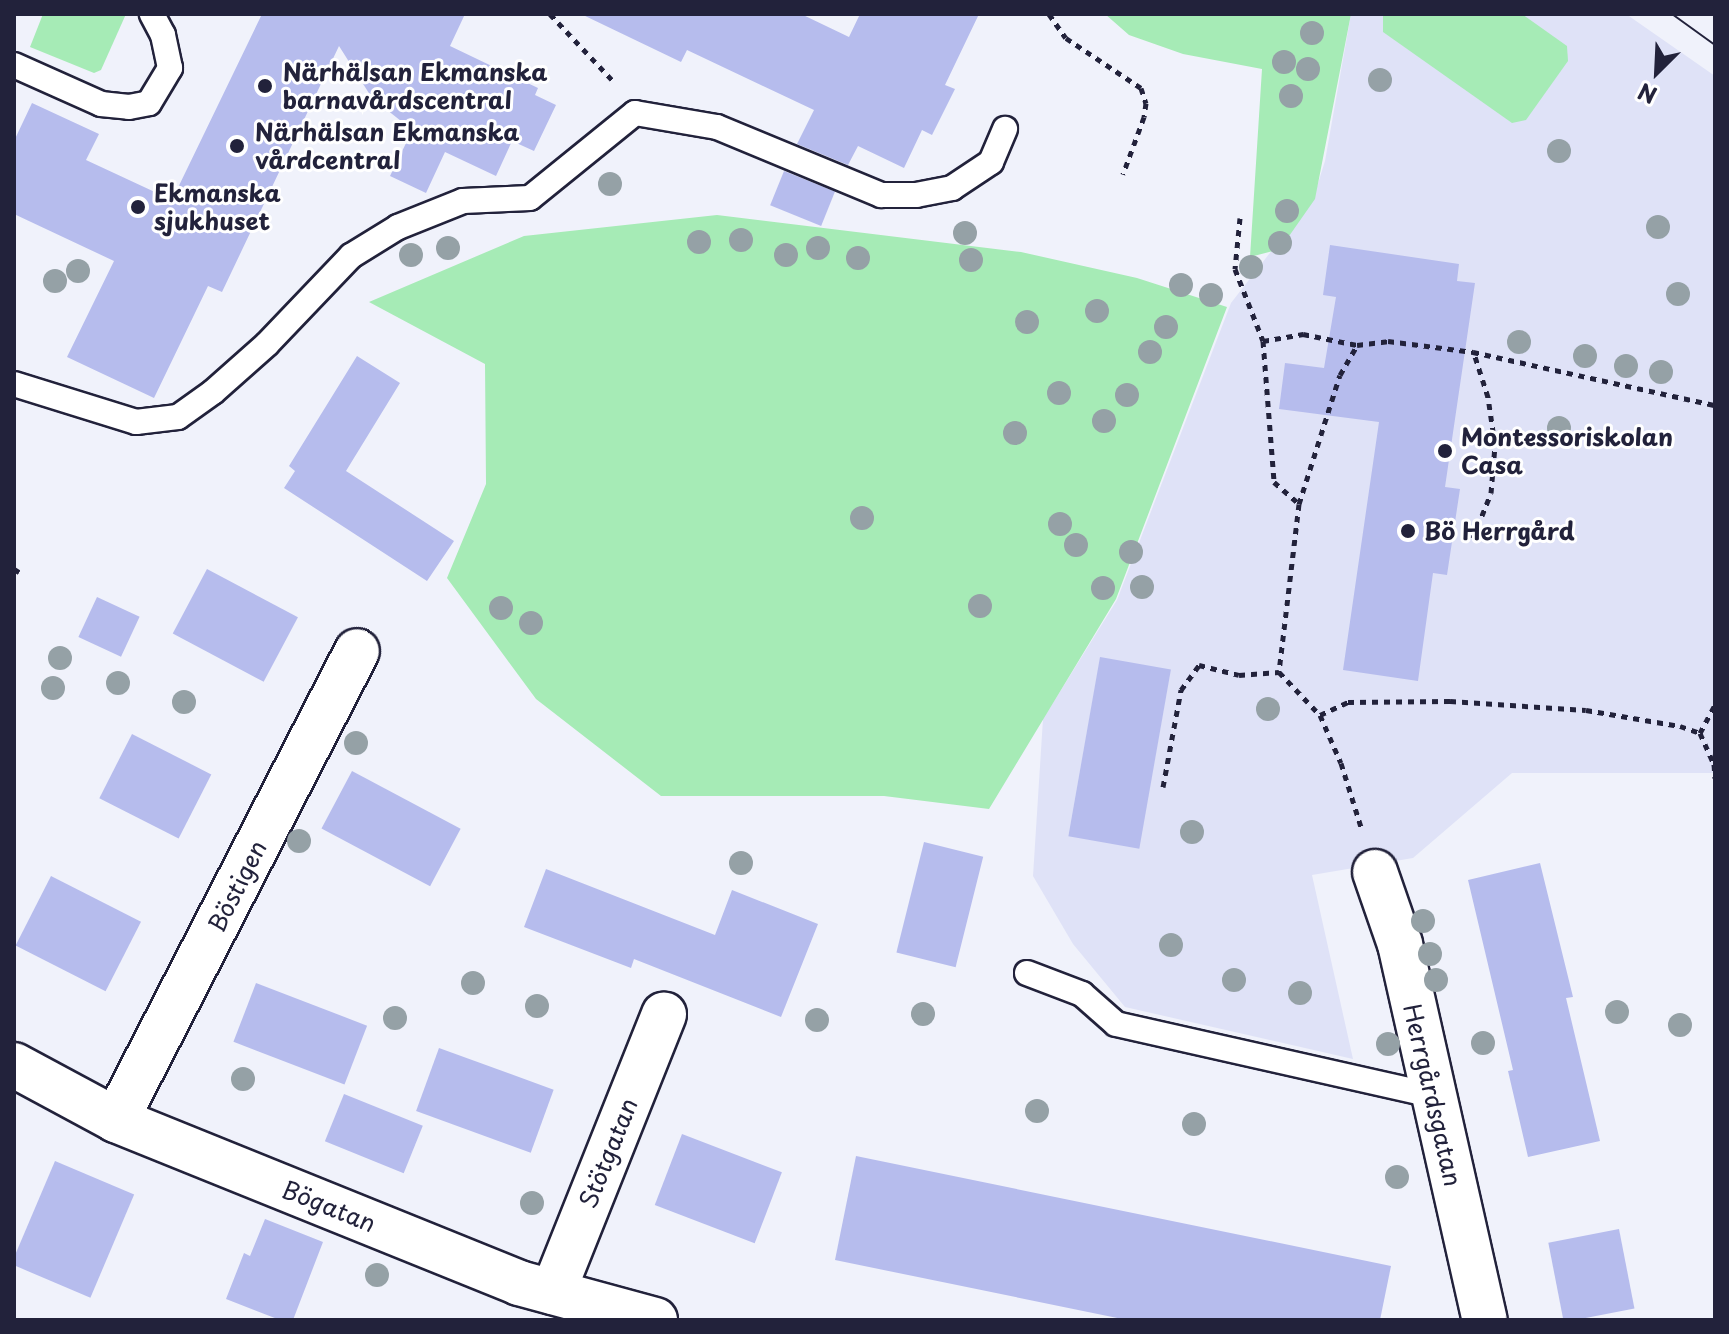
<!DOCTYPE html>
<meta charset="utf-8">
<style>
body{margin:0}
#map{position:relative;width:1729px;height:1334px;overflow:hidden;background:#f0f2fb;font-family:"Playpen Sans",sans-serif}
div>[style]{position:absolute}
.built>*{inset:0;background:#dfe2f7}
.green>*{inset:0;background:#a6ebb6}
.building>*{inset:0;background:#b6bced;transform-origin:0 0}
.path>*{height:5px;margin-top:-2.5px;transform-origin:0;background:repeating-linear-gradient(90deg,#22223b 0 6px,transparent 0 12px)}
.roads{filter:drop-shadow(2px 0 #22223b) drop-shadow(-2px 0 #22223b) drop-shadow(0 2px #22223b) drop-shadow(0 -2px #22223b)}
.lane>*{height:24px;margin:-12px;padding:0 12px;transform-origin:12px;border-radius:12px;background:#fff}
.street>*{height:44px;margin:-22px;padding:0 22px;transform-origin:22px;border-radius:22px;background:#fff}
.tram>*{height:2px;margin:-1px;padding:0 1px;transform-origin:1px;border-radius:1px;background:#22223b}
.trees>*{width:24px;height:24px;margin:-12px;border-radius:50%;background:#95a1a6}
.dots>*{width:22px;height:22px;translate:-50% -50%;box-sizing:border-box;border:4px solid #fff;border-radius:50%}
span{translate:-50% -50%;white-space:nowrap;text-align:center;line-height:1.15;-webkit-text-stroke:6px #fff;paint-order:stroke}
.poi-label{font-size:24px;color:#22223b;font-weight:700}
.left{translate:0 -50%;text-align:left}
.street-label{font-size:24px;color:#22223b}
.frame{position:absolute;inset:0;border:16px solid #22223b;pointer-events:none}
.north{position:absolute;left:1617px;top:32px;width:80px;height:80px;-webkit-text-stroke:6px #fff;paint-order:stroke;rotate:204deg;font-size:22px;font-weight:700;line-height:32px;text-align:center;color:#22223b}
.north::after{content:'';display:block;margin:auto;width:28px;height:36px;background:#22223b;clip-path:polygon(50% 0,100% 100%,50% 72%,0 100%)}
</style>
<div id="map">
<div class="built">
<div style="clip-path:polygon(1351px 14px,1626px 14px,1715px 76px,1715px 773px,1512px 773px,1413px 858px,1312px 875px,1353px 1059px,1125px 1007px,1073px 944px,1033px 876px,1043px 719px,1117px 600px,1231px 303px,1314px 196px,1325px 161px)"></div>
</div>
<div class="green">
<div style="clip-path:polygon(43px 14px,126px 14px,101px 70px,94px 73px,30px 47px)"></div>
<div style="clip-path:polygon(1105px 14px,1351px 14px,1315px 199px,1280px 249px,1250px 257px,1262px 69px,1183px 54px,1129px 35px)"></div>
<div style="clip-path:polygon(1383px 14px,1522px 14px,1567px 46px,1568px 61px,1526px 120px,1512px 123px,1383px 32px)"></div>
<div style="clip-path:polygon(717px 215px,1021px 252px,1137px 278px,1227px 307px,1116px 599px,989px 809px,884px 796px,661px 796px,536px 699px,447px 578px,486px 484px,485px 364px,369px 302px,524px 236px)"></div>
</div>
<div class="building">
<div style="clip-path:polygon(262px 14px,465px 14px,450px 46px,538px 88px,535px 95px,556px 105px,534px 151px,512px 141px,496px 176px,445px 152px,426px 193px,390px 176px,410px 135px,403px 132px,406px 125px,372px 98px,339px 46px,222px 292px,208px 286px,154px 398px,67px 357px,114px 261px,14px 214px,14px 141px,32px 103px,99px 134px,86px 160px,172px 200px)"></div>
<div style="clip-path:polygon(581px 14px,801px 14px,849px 37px,860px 14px,979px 14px,945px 85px,955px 89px,932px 135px,922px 130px,904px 168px,858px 146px,848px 165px,797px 144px,814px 110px,687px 50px,681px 62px)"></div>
<div style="left:784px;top:171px;width:55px;height:37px;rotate:22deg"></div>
<div style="clip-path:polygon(1330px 245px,1459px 264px,1457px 281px,1475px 283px,1445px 487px,1460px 489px,1447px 575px,1433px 573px,1418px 681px,1343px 670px,1379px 422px,1279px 409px,1285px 363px,1324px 368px,1336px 297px,1323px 295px)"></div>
<div style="clip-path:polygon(357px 356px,400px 383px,346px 471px,454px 541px,427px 581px,284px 488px,295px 471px,289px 466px)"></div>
<div style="left:207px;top:569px;width:103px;height:73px;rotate:28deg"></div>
<div style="left:97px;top:597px;width:47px;height:44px;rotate:25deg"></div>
<div style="left:1100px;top:657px;width:72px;height:182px;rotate:10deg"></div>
<div style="left:132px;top:734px;width:89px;height:72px;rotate:27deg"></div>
<div style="left:352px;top:771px;width:123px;height:65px;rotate:28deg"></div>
<div style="left:924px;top:842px;width:61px;height:114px;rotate:14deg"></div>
<div style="clip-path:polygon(1540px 863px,1573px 997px,1566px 998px,1600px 1141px,1528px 1157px,1508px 1071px,1513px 1070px,1468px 880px)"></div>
<div style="clip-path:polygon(546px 869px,715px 935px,732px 890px,818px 924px,781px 1017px,634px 959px,631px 968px,524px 927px)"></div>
<div style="left:51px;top:876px;width:101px;height:78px;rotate:27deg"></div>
<div style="left:256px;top:983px;width:119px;height:63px;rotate:21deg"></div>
<div style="left:439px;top:1048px;width:122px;height:67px;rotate:20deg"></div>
<div style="left:344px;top:1094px;width:85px;height:51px;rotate:22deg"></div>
<div style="left:682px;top:1134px;width:107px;height:76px;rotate:21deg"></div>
<div style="clip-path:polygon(856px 1156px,1391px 1266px,1380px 1320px,1127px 1320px,835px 1260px)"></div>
<div style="left:55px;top:1161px;width:86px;height:112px;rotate:23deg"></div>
<div style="clip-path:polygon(265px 1219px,323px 1242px,293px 1320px,280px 1320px,226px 1299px,244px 1253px,250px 1256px)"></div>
<div style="left:1619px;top:1229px;width:81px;height:72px;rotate:79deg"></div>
</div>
<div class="path">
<div style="left:550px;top:14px;width:95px;rotate:46.7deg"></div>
<div style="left:1049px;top:14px;width:29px;rotate:55deg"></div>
<div style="left:1066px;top:38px;width:90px;rotate:33.7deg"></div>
<div style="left:1141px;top:88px;width:16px;rotate:72deg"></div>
<div style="left:1146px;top:103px;width:14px;rotate:98deg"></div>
<div style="left:1144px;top:117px;width:61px;rotate:110.2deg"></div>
<div style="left:1240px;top:218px;width:51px;rotate:95.6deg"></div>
<div style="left:1235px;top:269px;width:77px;rotate:68.7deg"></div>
<div style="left:1263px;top:341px;width:141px;rotate:85.5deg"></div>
<div style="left:1274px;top:482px;width:33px;rotate:41deg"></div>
<div style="left:1299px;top:504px;width:169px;rotate:96.8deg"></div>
<div style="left:1279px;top:672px;width:59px;rotate:46.4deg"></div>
<div style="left:1320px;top:715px;width:52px;rotate:66.4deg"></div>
<div style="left:1341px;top:763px;width:70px;rotate:72.6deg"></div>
<div style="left:1263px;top:341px;width:41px;rotate:-9.9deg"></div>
<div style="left:1303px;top:334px;width:55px;rotate:11.5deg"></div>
<div style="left:1299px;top:504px;width:135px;rotate:-72.4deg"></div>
<div style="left:1340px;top:375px;width:34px;rotate:-60deg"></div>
<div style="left:1357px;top:345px;width:31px;rotate:-7deg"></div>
<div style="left:1388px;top:341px;width:86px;rotate:7.4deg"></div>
<div style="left:1473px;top:352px;width:248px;rotate:12.4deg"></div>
<div style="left:1473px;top:538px;width:48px;rotate:-68.2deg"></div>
<div style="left:1491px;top:493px;width:48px;rotate:-85.2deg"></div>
<div style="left:1495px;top:445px;width:49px;rotate:-98.3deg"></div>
<div style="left:1488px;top:397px;width:46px;rotate:-107.7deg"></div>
<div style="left:14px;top:569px;width:6px;rotate:31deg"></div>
<div style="left:1320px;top:715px;width:31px;rotate:-25deg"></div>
<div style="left:1348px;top:702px;width:102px;rotate:-0.6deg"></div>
<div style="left:1450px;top:701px;width:136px;rotate:3.8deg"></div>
<div style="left:1586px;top:710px;width:95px;rotate:9.7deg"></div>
<div style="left:1680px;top:726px;width:21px;rotate:19deg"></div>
<div style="left:1700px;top:733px;width:34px;rotate:66deg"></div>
<div style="left:1714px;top:764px;width:14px;rotate:86deg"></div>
<div style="left:1700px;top:733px;width:32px;rotate:-62deg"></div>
<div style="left:1163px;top:787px;width:99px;rotate:-79.5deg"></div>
<div style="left:1181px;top:690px;width:31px;rotate:-54deg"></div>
<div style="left:1199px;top:665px;width:41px;rotate:14deg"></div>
<div style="left:1239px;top:675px;width:40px;rotate:-4.3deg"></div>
</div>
<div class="roads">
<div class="lane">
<div style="left:14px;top:65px;width:95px;rotate:24.1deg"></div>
<div style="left:101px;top:104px;width:28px;rotate:6deg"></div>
<div style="left:129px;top:107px;width:20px;rotate:-11deg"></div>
<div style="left:149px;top:103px;width:41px;rotate:-59deg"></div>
<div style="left:170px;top:68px;width:34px;rotate:-102deg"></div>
<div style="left:163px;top:35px;width:24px;rotate:-118deg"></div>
<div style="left:14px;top:384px;width:128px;rotate:17.3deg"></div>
<div style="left:136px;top:422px;width:42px;rotate:-6.8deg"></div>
<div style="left:178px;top:417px;width:43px;rotate:-35.5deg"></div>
<div style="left:213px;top:392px;width:72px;rotate:-41.6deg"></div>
<div style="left:267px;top:344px;width:122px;rotate:-46.3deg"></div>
<div style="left:351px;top:256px;width:55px;rotate:-31.7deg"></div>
<div style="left:398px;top:227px;width:70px;rotate:-21.8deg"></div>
<div style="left:463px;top:201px;width:67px;rotate:-2.6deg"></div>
<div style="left:530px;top:198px;width:135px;rotate:-39deg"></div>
<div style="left:635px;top:113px;width:83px;rotate:9.7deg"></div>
<div style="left:717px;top:127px;width:178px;rotate:22.5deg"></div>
<div style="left:881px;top:195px;width:35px"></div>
<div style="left:916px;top:195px;width:37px;rotate:-11deg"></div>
<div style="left:952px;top:188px;width:47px;rotate:-33.7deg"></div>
<div style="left:991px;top:162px;width:36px;rotate:-67deg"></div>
<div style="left:1027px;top:973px;width:59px;rotate:20.9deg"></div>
<div style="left:1082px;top:994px;width:45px;rotate:41.4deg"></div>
<div style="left:1116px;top:1024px;width:323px;rotate:12.7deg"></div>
</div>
<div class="street">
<div style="left:1375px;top:872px;width:76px;rotate:70.9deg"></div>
<div style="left:1400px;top:944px;width:385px;rotate:77.3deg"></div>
<div style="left:14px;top:1065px;width:116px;rotate:28.3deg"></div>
<div style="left:116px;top:1120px;width:435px;rotate:22deg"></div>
<div style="left:519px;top:1283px;width:141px;rotate:15.2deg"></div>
<div style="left:116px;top:1120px;width:527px;rotate:-62.8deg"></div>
<div style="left:553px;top:1292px;width:299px;rotate:-68.2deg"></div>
</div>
</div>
<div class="tram">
<div style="left:1672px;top:14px;width:53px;rotate:35.8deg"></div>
</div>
<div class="trees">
<div style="left:1312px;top:33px"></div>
<div style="left:1284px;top:62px"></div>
<div style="left:1308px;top:69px"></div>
<div style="left:1380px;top:80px"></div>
<div style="left:1291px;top:96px"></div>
<div style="left:1559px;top:151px"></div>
<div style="left:610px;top:184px"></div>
<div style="left:1287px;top:211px"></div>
<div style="left:1658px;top:227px"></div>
<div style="left:965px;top:233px"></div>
<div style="left:741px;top:240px"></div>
<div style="left:699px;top:242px"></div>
<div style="left:1280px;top:243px"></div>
<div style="left:448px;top:248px"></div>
<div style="left:818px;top:248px"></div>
<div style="left:411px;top:255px"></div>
<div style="left:786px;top:255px"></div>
<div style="left:858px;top:258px"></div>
<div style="left:971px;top:260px"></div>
<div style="left:1251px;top:267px"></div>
<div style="left:78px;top:271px"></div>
<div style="left:55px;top:281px"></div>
<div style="left:1181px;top:285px"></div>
<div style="left:1678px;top:294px"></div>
<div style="left:1211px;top:295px"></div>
<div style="left:1097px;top:311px"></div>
<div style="left:1027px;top:322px"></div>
<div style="left:1166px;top:327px"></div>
<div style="left:1519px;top:342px"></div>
<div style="left:1150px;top:352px"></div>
<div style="left:1585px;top:356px"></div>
<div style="left:1626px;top:366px"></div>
<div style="left:1661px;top:372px"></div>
<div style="left:1059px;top:393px"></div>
<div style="left:1127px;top:395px"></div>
<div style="left:1104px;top:421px"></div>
<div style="left:1559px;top:428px"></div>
<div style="left:1015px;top:433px"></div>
<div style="left:862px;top:518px"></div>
<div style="left:1060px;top:524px"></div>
<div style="left:1076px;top:545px"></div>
<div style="left:1131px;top:552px"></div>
<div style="left:1142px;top:587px"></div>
<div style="left:1103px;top:588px"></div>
<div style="left:980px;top:606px"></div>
<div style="left:501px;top:608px"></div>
<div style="left:531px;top:623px"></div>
<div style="left:60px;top:658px"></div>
<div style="left:118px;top:683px"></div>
<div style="left:53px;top:688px"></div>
<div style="left:184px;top:702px"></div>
<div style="left:1268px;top:709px"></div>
<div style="left:356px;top:743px"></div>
<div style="left:1192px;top:832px"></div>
<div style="left:299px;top:841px"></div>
<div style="left:741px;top:863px"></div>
<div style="left:1423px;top:921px"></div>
<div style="left:1171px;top:945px"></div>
<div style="left:1430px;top:954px"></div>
<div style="left:1234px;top:980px"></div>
<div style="left:1436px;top:980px"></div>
<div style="left:473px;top:983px"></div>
<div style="left:1300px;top:993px"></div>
<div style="left:537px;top:1006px"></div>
<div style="left:1617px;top:1012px"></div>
<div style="left:923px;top:1014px"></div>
<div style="left:395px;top:1018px"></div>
<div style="left:817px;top:1020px"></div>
<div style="left:1680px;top:1025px"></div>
<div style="left:1483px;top:1043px"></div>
<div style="left:1388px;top:1044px"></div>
<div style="left:243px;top:1079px"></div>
<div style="left:1037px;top:1111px"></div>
<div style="left:1194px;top:1124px"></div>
<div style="left:1397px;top:1177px"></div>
<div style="left:532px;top:1203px"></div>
<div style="left:377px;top:1275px"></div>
</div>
<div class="dots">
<div style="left:265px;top:86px;background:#22223b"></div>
<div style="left:237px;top:146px;background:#22223b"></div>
<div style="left:138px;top:207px;background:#22223b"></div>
<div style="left:1445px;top:451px;background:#22223b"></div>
<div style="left:1408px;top:531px;background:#22223b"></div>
</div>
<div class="poi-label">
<span class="left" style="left:283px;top:86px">Närhälsan Ekmanska<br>barnavårdscentral</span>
<span class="left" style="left:255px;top:146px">Närhälsan Ekmanska<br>vårdcentral</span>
<span class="left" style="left:154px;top:207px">Ekmanska<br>sjukhuset</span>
<span class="left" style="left:1461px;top:451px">Montessoriskolan<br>Casa</span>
<span class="left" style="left:1424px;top:531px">Bö Herrgård</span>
</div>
<div class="street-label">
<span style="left:237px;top:886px;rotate:-63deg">Böstigen</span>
<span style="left:1433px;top:1095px;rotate:77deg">Herrgårdsgatan</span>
<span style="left:608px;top:1153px;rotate:-68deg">Stötgatan</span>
<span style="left:329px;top:1206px;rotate:22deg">Bögatan</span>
</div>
<div class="frame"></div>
<div class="north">N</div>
</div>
